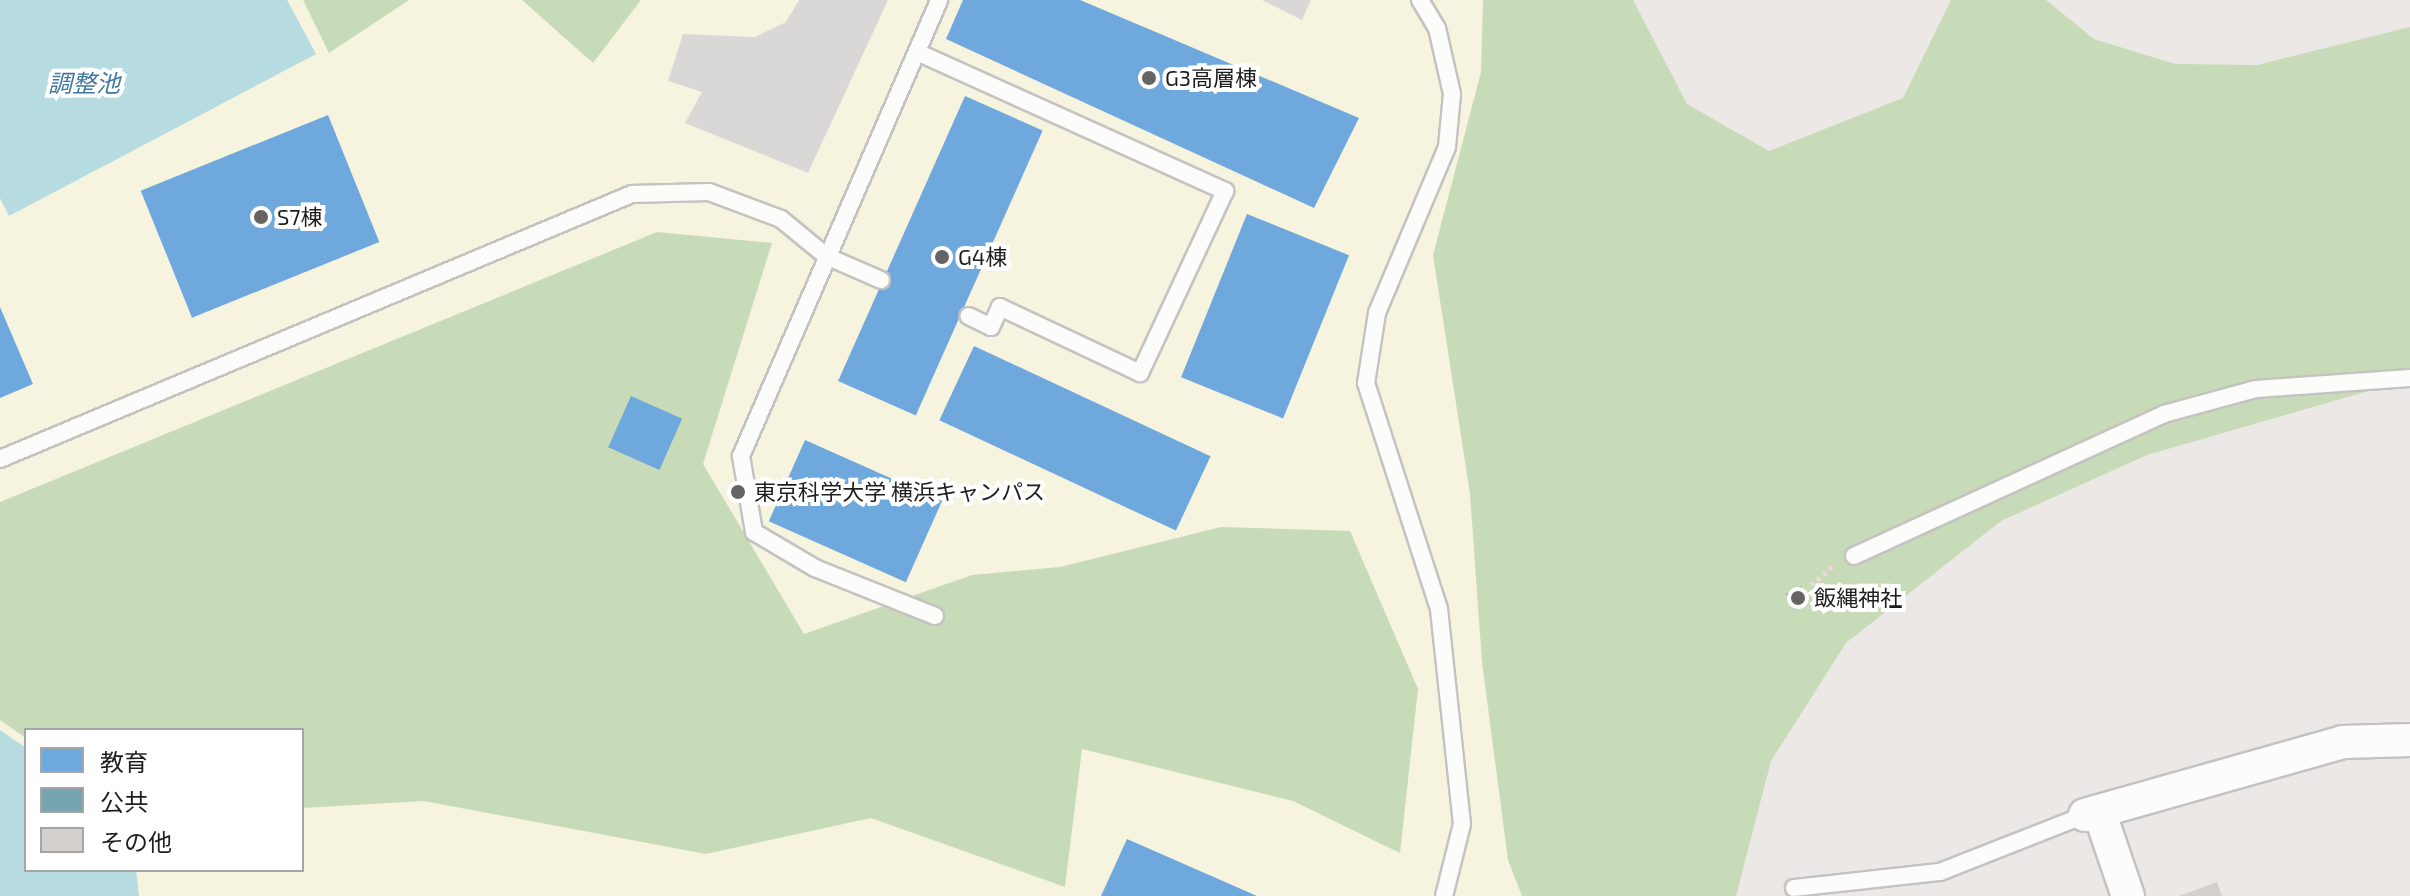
<!DOCTYPE html>
<meta charset="utf-8">
<style>
body{margin:0}
#map{position:relative;width:2410px;height:896px;overflow:hidden;background:#ebe8e5;font-family:"Exo 2","Noto Sans JP",sans-serif}
div>[style]{position:absolute}
.education>*{inset:0;background:#f6f3df}
.forest>*{inset:0;background:#c8dbb8}
.parking>*{inset:0;background:#dad8d7}
.water>*{inset:0;background:#b6dbe0}
.schools>*{inset:0;background:#6fa8dc;transform-origin:0 0}
.public>*{inset:0;background:#76a5af;transform-origin:0 0}
.building>*{inset:0;background:#d3d0ce}
.path>*{height:5px;margin-top:-2.5px;transform-origin:0;background:repeating-linear-gradient(90deg,#ebd8d7 0 4px,transparent 0 8px)}
.roads{filter:drop-shadow(2px 0 #c4c3c1) drop-shadow(-2px 0 #c4c3c1) drop-shadow(0 2px #c4c3c1) drop-shadow(0 -2px #c4c3c1)}
.lane>*{height:16px;margin:-8px;padding:0 8px;transform-origin:8px;border-radius:8px;background:#fcfcfb}
.street>*{height:32px;margin:-16px;padding:0 16px;transform-origin:16px;border-radius:16px;background:#fcfcfb}
.dots>*{width:22px;height:22px;translate:-50% -50%;box-sizing:border-box;border:4px solid #fff;border-radius:50%}
span{translate:-50% -50%;white-space:nowrap;text-align:center;line-height:1.15;-webkit-text-stroke:8px #fff;paint-order:stroke}
.poi-label{font-size:22px;color:#1d1d1d}
.left{translate:0 -50%;text-align:left}
.water-label{font-size:24px;color:#4078a0;font-style:italic}
.legend{position:absolute;left:24px;top:728px;width:280px;height:144px;box-sizing:border-box;background:#fff;border:2px solid #a5a5a5;margin:0;padding:10px 14px;list-style:none;font-size:24px;color:#1d1d1d}
.legend li{display:flex;align-items:center;gap:16px;height:40px}
.legend b{width:40px;border:2px solid #a5a5a5}
</style>
<div id="map">
<div class="education">
<div style="clip-path:polygon(evenodd,0 0,1489px 0,1536px 896px,0 896px,0 0,26px 730px,302px 730px,302px 870px,26px 870px,26px 730px)"></div>
</div>
<div class="forest">
<div style="clip-path:polygon(303px 0,409px 0,329px 53px)"></div>
<div style="clip-path:polygon(522px 0,641px 0,593px 63px)"></div>
<div style="clip-path:polygon(1483px 0,1633px 0,1687px 104px,1769px 151px,1903px 98px,1951px 0,2046px 0,2094px 39px,2175px 64px,2257px 65px,2410px 27px,2410px 379px,2147px 455px,2001px 521px,1846px 643px,1771px 761px,1736px 896px,1522px 896px,1508px 860px,1482px 662px,1470px 494px,1433px 255px,1481px 72px)"></div>
<div style="clip-path:polygon(657px 232px,772px 243px,703px 464px,804px 634px,972px 575px,1060px 567px,1221px 527px,1350px 531px,1418px 689px,1400px 853px,1293px 801px,1082px 749px,1065px 887px,871px 818px,706px 854px,424px 801px,302px 808px,302px 730px,26px 730px,26px 738px,0 720px,0 502px)"></div>
</div>
<div class="parking">
<div style="clip-path:polygon(799px 0,888px 0,808px 173px,685px 123px,702px 92px,668px 81px,683px 34px,755px 37px,786px 22px)"></div>
<div style="clip-path:polygon(1262px 0,1311px 0,1302px 20px)"></div>
</div>
<div class="water">
<div style="clip-path:polygon(0 0,287px 0,316px 54px,9px 216px,0 198px)"></div>
<div style="clip-path:polygon(0 730px,26px 748px,26px 870px,136px 870px,139px 896px,0 896px)"></div>
</div>
<div class="schools">
<div style="clip-path:polygon(963px 0,1080px 0,1359px 118px,1314px 208px,946px 39px)"></div>
<div style="left:965px;top:96px;width:85px;height:312px;rotate:24deg"></div>
<div style="left:328px;top:115px;width:137px;height:202px;rotate:68deg"></div>
<div style="left:1247px;top:214px;width:110px;height:176px;rotate:22deg"></div>
<div style="clip-path:polygon(0 307px,33px 384px,0 398px)"></div>
<div style="left:974px;top:346px;width:261px;height:82px;rotate:25deg"></div>
<div style="left:631px;top:396px;width:56px;height:56px;rotate:24deg"></div>
<div style="left:805px;top:440px;width:150px;height:89px;rotate:24deg"></div>
<div style="clip-path:polygon(1127px 839px,1257px 896px,1101px 896px)"></div>
</div>
<div class="public">
<div style="left:1801px;top:586px;width:17px;height:17px;rotate:62deg"></div>
</div>
<div class="building">
<div style="clip-path:polygon(2217px 882px,2222px 896px,2179px 896px)"></div>
</div>
<div class="path">
<div style="left:1811px;top:585px;width:28px;rotate:-41deg"></div>
</div>
<div class="roads">
<div class="lane">
<div style="left:1420px;top:0;width:33px;rotate:59deg"></div>
<div style="left:1437px;top:28px;width:68px;rotate:77.2deg"></div>
<div style="left:1452px;top:94px;width:53px;rotate:95.4deg"></div>
<div style="left:1447px;top:147px;width:180px;rotate:112.9deg"></div>
<div style="left:1377px;top:313px;width:71px;rotate:98.9deg"></div>
<div style="left:1366px;top:383px;width:237px;rotate:72.1deg"></div>
<div style="left:1439px;top:609px;width:216px;rotate:83.9deg"></div>
<div style="left:1462px;top:824px;width:74px;rotate:104deg"></div>
<div style="left:917px;top:52px;width:338px;rotate:24.3deg"></div>
<div style="left:1225px;top:191px;width:201px;rotate:115deg"></div>
<div style="left:1140px;top:373px;width:155px;rotate:-154.8deg"></div>
<div style="left:1000px;top:307px;width:22px;rotate:114deg"></div>
<div style="left:991px;top:327px;width:25px;rotate:-154deg"></div>
<div style="left:0;top:459px;width:685px;rotate:-22.75deg"></div>
<div style="left:632px;top:194px;width:77px;rotate:-1.5deg"></div>
<div style="left:709px;top:192px;width:77px;rotate:20.6deg"></div>
<div style="left:781px;top:219px;width:58px;rotate:39.4deg"></div>
<div style="left:826px;top:256px;width:60px;rotate:23.6deg"></div>
<div style="left:1854px;top:556px;width:341px;rotate:-24.6deg"></div>
<div style="left:2164px;top:414px;width:95px;rotate:-15.2deg"></div>
<div style="left:2256px;top:389px;width:154px;rotate:-4.1deg"></div>
<div style="left:935px;top:616px;width:129px;rotate:-158.2deg"></div>
<div style="left:815px;top:568px;width:71px;rotate:-149.5deg"></div>
<div style="left:754px;top:532px;width:77px;rotate:-99.7deg"></div>
<div style="left:741px;top:456px;width:497px;rotate:-66.5deg"></div>
<div style="left:1794px;top:888px;width:147px;rotate:-6.3deg"></div>
<div style="left:1940px;top:872px;width:156px;rotate:-21.5deg"></div>
</div>
<div class="street">
<div style="left:2099px;top:811px;width:90px;rotate:71.2deg"></div>
<div style="left:2085px;top:815px;width:268px;rotate:-15.8deg"></div>
<div style="left:2343px;top:742px;width:67px;rotate:-1.7deg"></div>
</div>
</div>
<div class="dots">
<div style="left:1149px;top:78px;background:#656463"></div>
<div style="left:261px;top:217px;background:#656463"></div>
<div style="left:942px;top:257px;background:#656463"></div>
<div style="left:738px;top:492px;background:#656463"></div>
<div style="left:1798px;top:598px;background:#656463"></div>
</div>
<div class="poi-label">
<span class="left" style="left:1165px;top:78px">G3高層棟</span>
<span class="left" style="left:277px;top:217px">S7棟</span>
<span class="left" style="left:958px;top:257px">G4棟</span>
<span class="left" style="left:754px;top:492px">東京科学大学 横浜キャンパス</span>
<span class="left" style="left:1814px;top:598px">飯縄神社</span>
</div>
<div class="water-label">
<span style="left:84px;top:83px">調整池</span>
</div>
<ul class="legend">
<li><b style="height:22px;background:#6fa8dc"></b>教育</li>
<li><b style="height:22px;background:#76a5af"></b>公共</li>
<li><b style="height:22px;background:#d3d0ce"></b>その他</li>
</ul>
</div>
